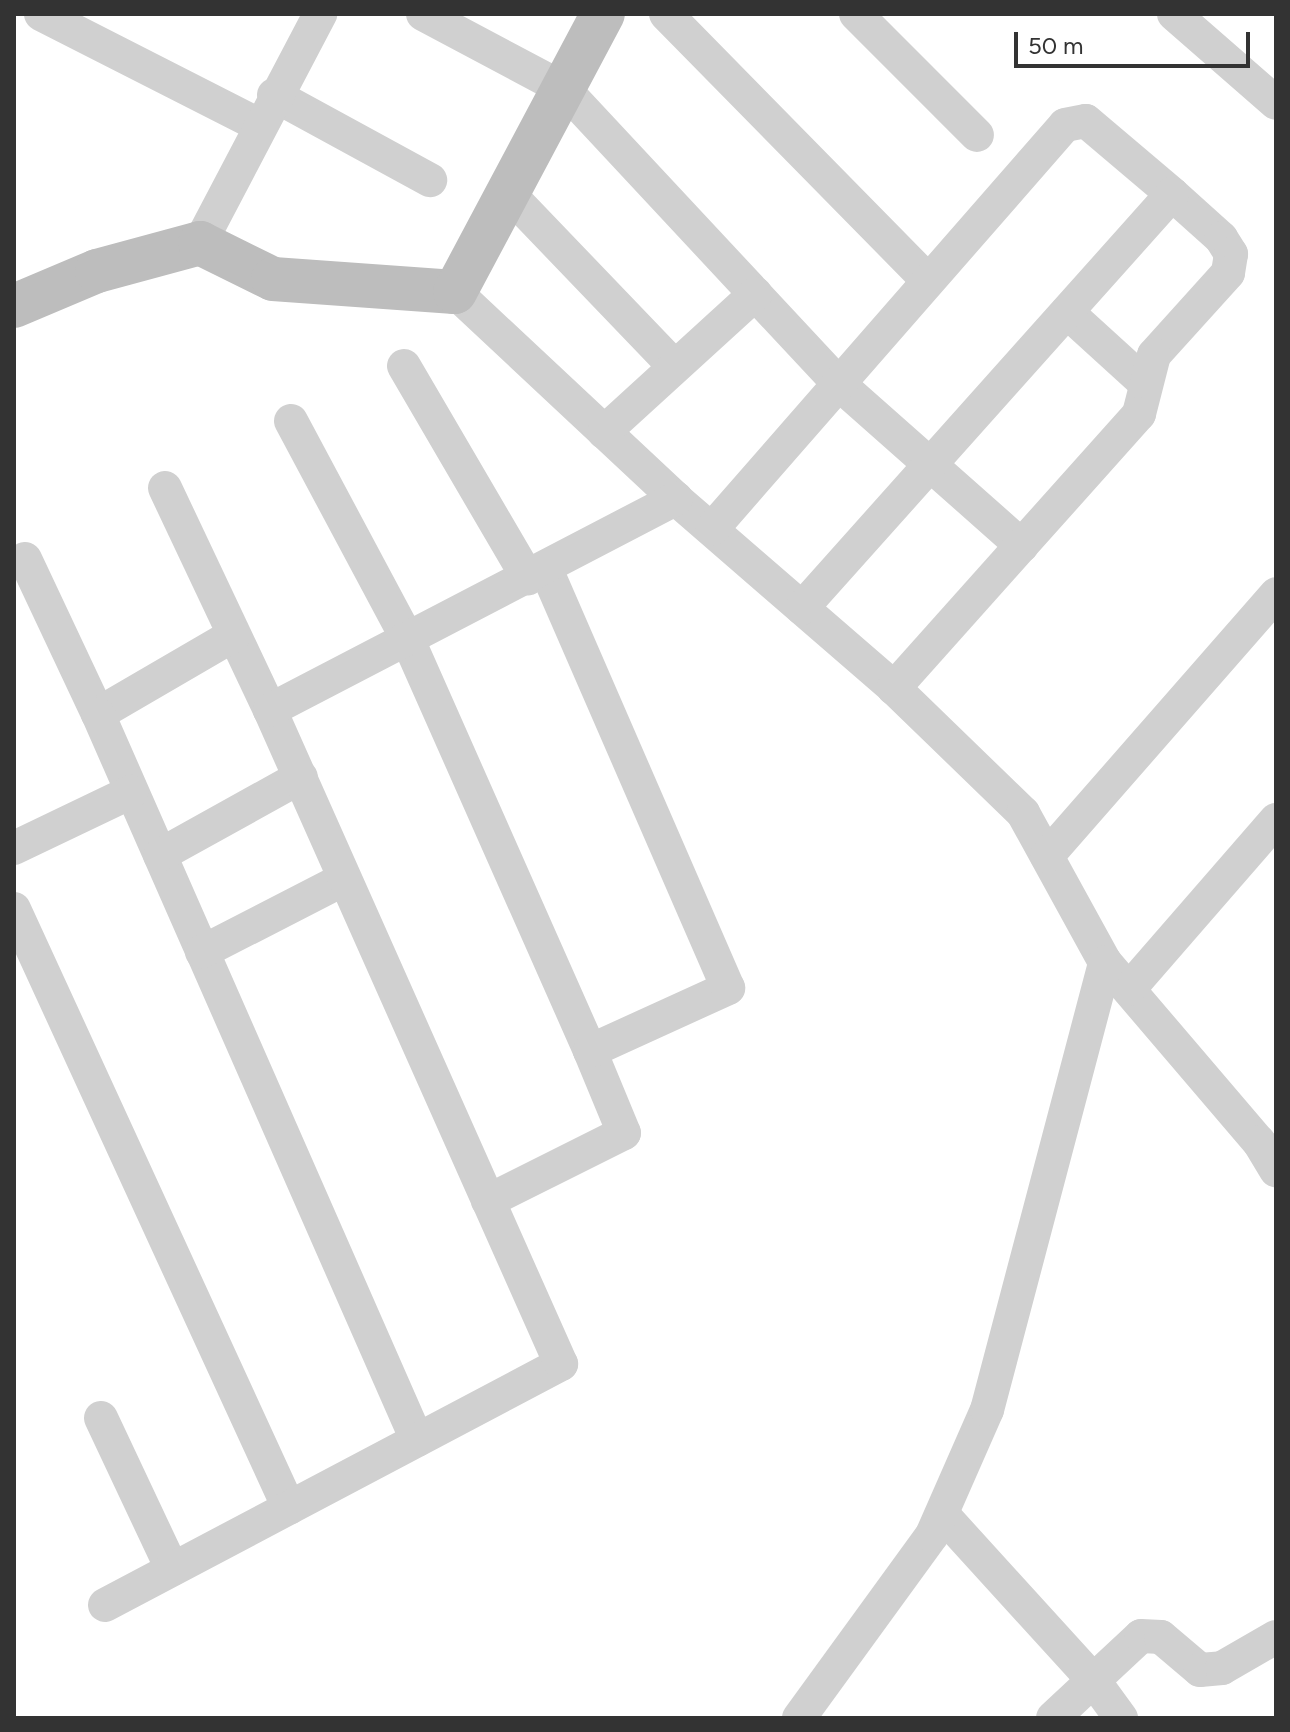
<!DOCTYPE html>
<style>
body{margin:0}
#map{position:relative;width:1290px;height:1732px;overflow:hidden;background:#fff;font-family:Figtree,sans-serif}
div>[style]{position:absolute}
.street>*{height:34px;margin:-17px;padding:0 17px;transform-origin:17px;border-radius:17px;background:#d0d0d0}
.secondary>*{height:44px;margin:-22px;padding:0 22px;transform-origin:22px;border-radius:22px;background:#bdbdbd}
span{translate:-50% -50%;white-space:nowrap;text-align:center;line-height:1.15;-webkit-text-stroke:8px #fff;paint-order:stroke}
.frame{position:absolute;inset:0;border:16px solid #333;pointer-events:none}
.scale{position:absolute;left:1014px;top:32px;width:236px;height:36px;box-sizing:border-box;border:4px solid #333;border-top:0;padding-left:10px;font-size:24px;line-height:28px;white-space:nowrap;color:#333;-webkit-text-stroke:6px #fff;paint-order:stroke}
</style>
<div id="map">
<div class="street">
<div style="left:41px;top:14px;width:245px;rotate:27deg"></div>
<div style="left:423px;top:14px;width:160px;rotate:28deg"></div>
<div style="left:564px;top:89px;width:403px;rotate:47deg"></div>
<div style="left:839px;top:384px;width:244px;rotate:41.5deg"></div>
<div style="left:666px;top:14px;width:373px;rotate:45.5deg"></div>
<div style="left:856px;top:14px;width:171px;rotate:45deg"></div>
<div style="left:1174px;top:14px;width:135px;rotate:41.1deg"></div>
<div style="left:274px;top:95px;width:178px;rotate:28.6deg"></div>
<div style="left:510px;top:195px;width:237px;rotate:46.2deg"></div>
<div style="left:200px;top:243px;width:259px;rotate:-62.3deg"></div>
<div style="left:455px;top:292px;width:303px;rotate:43.1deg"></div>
<div style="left:676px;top:499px;width:289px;rotate:40.9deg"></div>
<div style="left:894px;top:688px;width:180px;rotate:44.1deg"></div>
<div style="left:1023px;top:813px;width:170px;rotate:61.2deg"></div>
<div style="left:1105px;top:962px;width:237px;rotate:49.5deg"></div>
<div style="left:1259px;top:1142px;width:33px;rotate:59deg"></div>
<div style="left:1067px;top:312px;width:104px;rotate:42.3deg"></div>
<div style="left:404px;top:366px;width:246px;rotate:59.7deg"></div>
<div style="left:291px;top:421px;width:248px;rotate:61.9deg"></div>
<div style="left:408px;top:640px;width:449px;rotate:66.1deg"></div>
<div style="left:604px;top:432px;width:205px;rotate:-42.4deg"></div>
<div style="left:165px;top:488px;width:246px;rotate:64.7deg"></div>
<div style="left:712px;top:529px;width:536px;rotate:-48.85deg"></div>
<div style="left:1065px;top:125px;width:21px;rotate:-11deg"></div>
<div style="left:1086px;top:121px;width:113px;rotate:40.3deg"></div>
<div style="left:1172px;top:194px;width:66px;rotate:41.9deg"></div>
<div style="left:1221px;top:238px;width:19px;rotate:58deg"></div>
<div style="left:1231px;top:254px;width:19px;rotate:99deg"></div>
<div style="left:1228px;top:273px;width:110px;rotate:132.1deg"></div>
<div style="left:1154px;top:355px;width:61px;rotate:104.3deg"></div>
<div style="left:1139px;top:414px;width:368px;rotate:131.8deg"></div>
<div style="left:25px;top:559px;width:171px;rotate:64.8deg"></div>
<div style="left:98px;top:714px;width:157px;rotate:-30.2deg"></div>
<div style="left:802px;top:608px;width:555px;rotate:-48.21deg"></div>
<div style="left:98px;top:714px;width:793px;rotate:66.28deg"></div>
<div style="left:14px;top:848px;width:130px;rotate:-25.6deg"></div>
<div style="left:160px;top:855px;width:161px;rotate:-29deg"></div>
<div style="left:1047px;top:856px;width:348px;rotate:-48.8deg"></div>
<div style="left:14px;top:909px;width:659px;rotate:65.34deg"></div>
<div style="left:202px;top:952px;width:160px;rotate:-27.2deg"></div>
<div style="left:1129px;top:989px;width:224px;rotate:-49deg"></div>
<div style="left:488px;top:1201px;width:152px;rotate:-26.6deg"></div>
<div style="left:624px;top:1133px;width:89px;rotate:-112.5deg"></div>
<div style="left:590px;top:1051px;width:152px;rotate:-24.5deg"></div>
<div style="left:728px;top:988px;width:457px;rotate:-113.5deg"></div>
<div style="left:101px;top:1418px;width:167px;rotate:64.8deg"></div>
<div style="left:943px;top:1515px;width:224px;rotate:47.7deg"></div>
<div style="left:1094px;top:1681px;width:46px;rotate:53.9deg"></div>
<div style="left:105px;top:1605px;width:516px;rotate:-27.86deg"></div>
<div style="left:561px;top:1364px;width:716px;rotate:-113.99deg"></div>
<div style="left:270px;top:710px;width:458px;rotate:-27.5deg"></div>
<div style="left:799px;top:1718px;width:226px;rotate:-54deg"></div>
<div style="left:932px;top:1535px;width:137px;rotate:-66.3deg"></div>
<div style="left:987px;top:1410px;width:463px;rotate:-75.2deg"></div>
<div style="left:1053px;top:1718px;width:120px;rotate:-43deg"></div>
<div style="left:1141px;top:1636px;width:20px;rotate:3deg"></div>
<div style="left:1161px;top:1637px;width:51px;rotate:40.2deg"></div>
<div style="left:1200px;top:1670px;width:22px;rotate:-5deg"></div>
<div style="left:1222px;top:1668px;width:62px;rotate:-29.9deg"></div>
</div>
<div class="secondary">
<div style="left:14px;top:306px;width:90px;rotate:-22.9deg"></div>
<div style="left:97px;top:271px;width:107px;rotate:-15.2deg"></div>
<div style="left:200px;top:243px;width:81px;rotate:26.3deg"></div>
<div style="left:273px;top:279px;width:182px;rotate:4.1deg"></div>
<div style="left:455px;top:292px;width:315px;rotate:-62deg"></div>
</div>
<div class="frame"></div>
<div class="scale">50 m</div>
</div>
